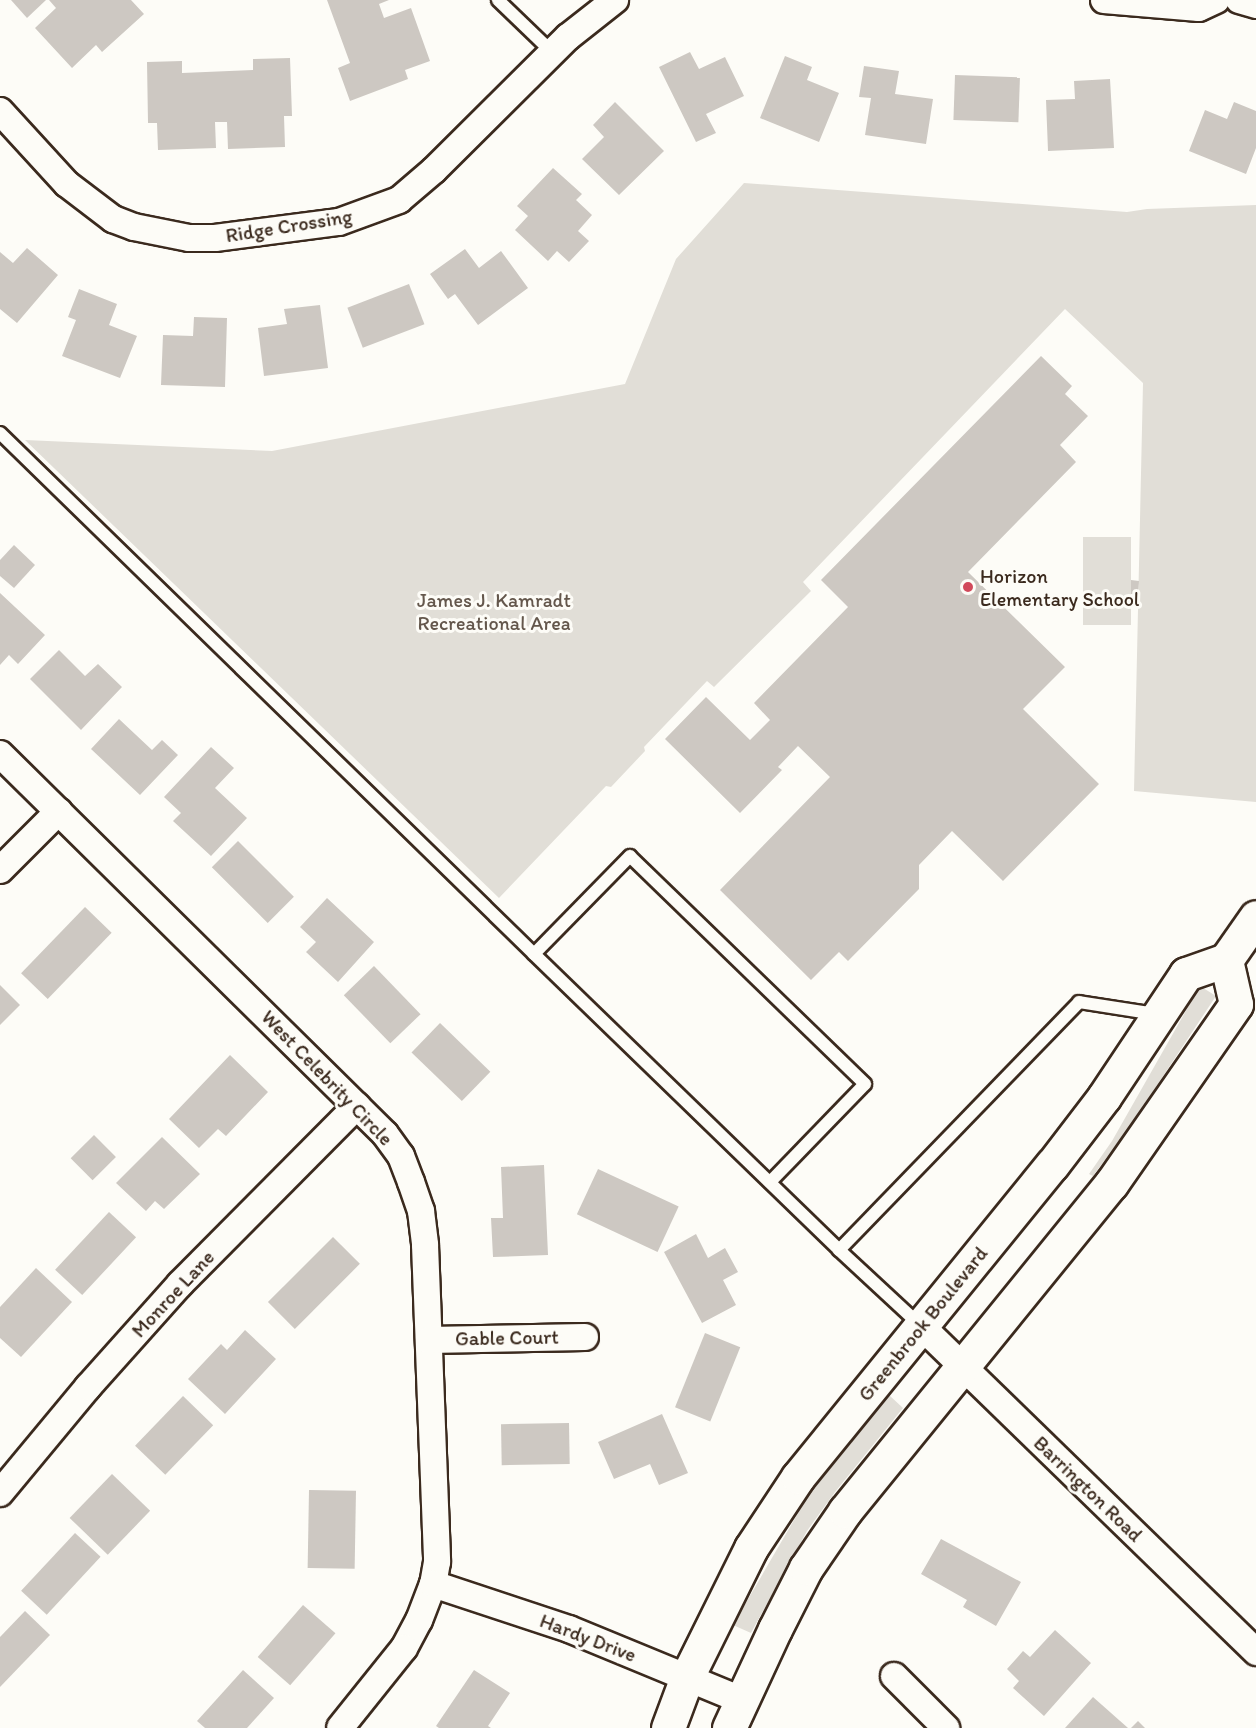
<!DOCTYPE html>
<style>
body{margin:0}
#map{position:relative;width:1256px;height:1728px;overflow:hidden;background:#fdfcf7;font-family:Itim,sans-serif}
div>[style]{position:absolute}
.green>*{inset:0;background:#e1ded7;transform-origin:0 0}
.building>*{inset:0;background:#cdc8c2;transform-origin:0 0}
.roads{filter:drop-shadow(2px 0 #3b2a1e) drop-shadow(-2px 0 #3b2a1e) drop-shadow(0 2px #3b2a1e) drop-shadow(0 -2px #3b2a1e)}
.lane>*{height:12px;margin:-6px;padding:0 6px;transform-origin:6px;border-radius:6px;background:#fdfcf7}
.street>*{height:26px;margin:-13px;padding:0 13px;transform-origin:13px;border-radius:13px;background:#fdfcf7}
.secondary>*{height:33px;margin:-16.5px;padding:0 16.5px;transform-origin:16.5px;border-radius:16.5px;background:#fdfcf7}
.dots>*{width:16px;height:16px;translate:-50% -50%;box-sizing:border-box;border:3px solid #fdfcf7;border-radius:50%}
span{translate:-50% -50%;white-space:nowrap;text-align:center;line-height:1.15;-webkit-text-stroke:6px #fdfcf7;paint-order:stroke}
.street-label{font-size:20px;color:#3b2a1e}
.poi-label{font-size:20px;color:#3b2a1e}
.left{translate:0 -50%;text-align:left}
.park-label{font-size:20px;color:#64574c}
</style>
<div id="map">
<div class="green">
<div style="clip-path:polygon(744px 183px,1127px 212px,1147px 209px,1256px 205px,1256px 802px,1134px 791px,1143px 383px,1065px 309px,803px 582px,811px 591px,714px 687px,707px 681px,644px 747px,645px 751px,611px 787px,606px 786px,499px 898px,25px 440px,272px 451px,625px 384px,676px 259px)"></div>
<div style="left:1131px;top:537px;width:88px;height:48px;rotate:90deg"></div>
<div style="clip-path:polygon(1200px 986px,1216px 996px,1132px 1123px,1093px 1176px,1089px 1174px,1112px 1141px)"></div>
<div style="clip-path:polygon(889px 1395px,903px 1408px,835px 1492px,807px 1531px,751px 1633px,733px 1625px,808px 1496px)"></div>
</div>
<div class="building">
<div style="clip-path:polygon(11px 0,46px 0,27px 18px)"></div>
<div style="clip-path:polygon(49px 0,131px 0,144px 14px,102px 52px,96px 45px,72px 68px,35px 28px,56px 8px)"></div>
<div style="clip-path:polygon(327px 0,389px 0,379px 4px,384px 18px,411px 8px,430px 61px,405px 70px,408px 79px,350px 101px,338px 68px,350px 63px)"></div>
<div style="clip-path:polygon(690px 52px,699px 69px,725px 57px,744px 96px,706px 114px,716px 133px,696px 142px,659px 67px)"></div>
<div style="clip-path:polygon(785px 56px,812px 67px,807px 80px,839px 93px,819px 142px,760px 118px)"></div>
<div style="clip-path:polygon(290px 58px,292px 116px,284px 116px,285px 147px,228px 149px,227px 122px,215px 122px,216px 148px,158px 150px,157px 123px,148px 123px,147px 62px,182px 61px,182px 73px,253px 70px,253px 59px)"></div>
<div style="clip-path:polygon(864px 66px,899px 71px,895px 94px,933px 99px,926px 144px,865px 135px,871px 98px,859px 97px)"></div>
<div style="left:955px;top:75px;width:65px;height:45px;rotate:2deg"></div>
<div style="clip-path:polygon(1110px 79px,1114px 148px,1048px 151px,1046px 100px,1075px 99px,1074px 81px)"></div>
<div style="clip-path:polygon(615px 102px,664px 151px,619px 195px,582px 159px,604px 137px,593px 125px)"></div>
<div style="clip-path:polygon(1234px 102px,1256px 111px,1256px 148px,1246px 174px,1189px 151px,1205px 110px,1227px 119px)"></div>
<div style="clip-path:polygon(553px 168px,582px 194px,576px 200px,592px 215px,578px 231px,589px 241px,569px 262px,557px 251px,548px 261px,515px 230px,528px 216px,517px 206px)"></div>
<div style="clip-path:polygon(27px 248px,58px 275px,17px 323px,0 309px,0 252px,13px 263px)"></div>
<div style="clip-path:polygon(465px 249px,479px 268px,501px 251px,528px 288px,478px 325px,455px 294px,448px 299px,430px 274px)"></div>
<div style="left:409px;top:284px;width:43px;height:66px;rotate:69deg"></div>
<div style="clip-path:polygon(79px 289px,117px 304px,109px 325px,137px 336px,120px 378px,62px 356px,76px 320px,68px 317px)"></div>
<div style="clip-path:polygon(320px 305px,328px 368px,264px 376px,258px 328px,287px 324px,284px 309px)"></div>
<div style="clip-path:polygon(194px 317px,227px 318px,225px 387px,161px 385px,163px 335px,193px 336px)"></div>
<div style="clip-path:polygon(1041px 356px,1072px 386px,1065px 394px,1088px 416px,1060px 445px,1076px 462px,968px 572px,1065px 667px,1023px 709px,1099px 784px,1003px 881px,952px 831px,919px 865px,919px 889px,848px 961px,839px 952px,811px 980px,720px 890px,830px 777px,798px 746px,778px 767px,782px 770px,740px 813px,665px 739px,706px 697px,750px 740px,770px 720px,754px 703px,848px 607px,821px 580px)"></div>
<div style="clip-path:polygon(14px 545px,35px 565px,14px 588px,0 576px,0 560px)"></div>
<div style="clip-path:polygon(1131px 580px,1139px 581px,1138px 595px,1131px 594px)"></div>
<div style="clip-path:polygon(0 593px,45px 635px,18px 664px,9px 655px,0 665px)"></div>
<div style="clip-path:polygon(59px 650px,85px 676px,98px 664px,122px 687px,81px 730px,30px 679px)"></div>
<div style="clip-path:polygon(119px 719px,152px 750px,162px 740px,178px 755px,140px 795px,91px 749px)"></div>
<div style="clip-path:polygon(211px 747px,234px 768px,215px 788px,247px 818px,211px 856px,173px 821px,181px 813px,164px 797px)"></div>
<div style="left:238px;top:841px;width:79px;height:37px;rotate:45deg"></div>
<div style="clip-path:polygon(327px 898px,374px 942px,338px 982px,306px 952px,316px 942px,300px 927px)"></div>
<div style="left:85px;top:907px;width:37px;height:92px;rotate:44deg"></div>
<div style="left:374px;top:966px;width:67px;height:42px;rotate:46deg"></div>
<div style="clip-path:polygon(0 985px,20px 1005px,0 1025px)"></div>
<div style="left:440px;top:1023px;width:70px;height:41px;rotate:44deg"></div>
<div style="clip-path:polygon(230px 1055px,268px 1092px,226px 1136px,218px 1129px,199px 1148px,169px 1119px)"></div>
<div style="left:94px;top:1135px;width:31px;height:33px;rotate:45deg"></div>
<div style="clip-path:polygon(162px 1137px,200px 1174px,164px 1209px,155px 1201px,146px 1211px,116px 1183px)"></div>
<div style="clip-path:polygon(544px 1165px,548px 1255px,493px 1257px,491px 1218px,503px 1218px,501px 1167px)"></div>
<div style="left:598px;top:1169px;width:89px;height:50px;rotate:25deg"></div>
<div style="left:109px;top:1212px;width:37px;height:79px;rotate:43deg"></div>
<div style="clip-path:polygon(696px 1234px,708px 1258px,725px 1248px,738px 1272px,723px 1280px,736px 1305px,702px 1323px,664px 1252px)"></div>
<div style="left:333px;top:1237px;width:38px;height:92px;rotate:45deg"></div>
<div style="clip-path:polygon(36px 1268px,72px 1302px,21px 1357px,0 1338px,0 1307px)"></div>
<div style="clip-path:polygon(245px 1330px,276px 1359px,225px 1414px,188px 1379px,221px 1344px,227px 1350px)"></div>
<div style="left:705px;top:1333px;width:38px;height:80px;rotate:22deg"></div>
<div style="left:183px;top:1396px;width:42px;height:69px;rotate:44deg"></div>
<div style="clip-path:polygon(662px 1414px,688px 1473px,659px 1485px,650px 1464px,614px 1479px,598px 1442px)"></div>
<div style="left:569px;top:1423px;width:41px;height:68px;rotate:89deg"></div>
<div style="left:112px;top:1474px;width:53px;height:61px;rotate:44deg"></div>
<div style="left:309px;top:1490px;width:47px;height:78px;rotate:1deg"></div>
<div style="left:75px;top:1533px;width:35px;height:79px;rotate:43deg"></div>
<div style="clip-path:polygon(941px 1539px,1021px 1582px,996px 1626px,963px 1607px,967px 1600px,921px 1574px)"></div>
<div style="left:303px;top:1605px;width:43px;height:69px;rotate:41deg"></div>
<div style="clip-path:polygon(25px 1611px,50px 1635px,0 1687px,0 1637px)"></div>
<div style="clip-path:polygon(1055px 1630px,1091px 1663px,1044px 1716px,1013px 1688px,1019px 1681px,1007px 1669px,1023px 1651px,1030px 1657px)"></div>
<div style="clip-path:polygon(243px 1670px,274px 1698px,247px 1728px,205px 1728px,197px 1721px)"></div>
<div style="clip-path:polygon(474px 1670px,510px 1693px,488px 1726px,491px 1728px,439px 1728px,436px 1726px)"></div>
<div style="clip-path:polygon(1093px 1697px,1128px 1728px,1065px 1728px)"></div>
<div style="clip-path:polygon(1138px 1721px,1145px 1728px,1131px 1728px)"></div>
</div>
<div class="roads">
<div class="lane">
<div style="left:498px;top:0;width:76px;rotate:43.9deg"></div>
<div style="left:0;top:433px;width:746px;rotate:44.29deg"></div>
<div style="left:770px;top:1182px;width:136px;rotate:-45.9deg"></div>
<div style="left:865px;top:1084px;width:327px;rotate:-135.9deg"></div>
<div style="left:630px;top:856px;width:137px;rotate:134.4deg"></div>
<div style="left:534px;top:954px;width:425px;rotate:44.1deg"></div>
<div style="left:839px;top:1250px;width:110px;rotate:42.8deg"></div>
<div style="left:839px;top:1250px;width:345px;rotate:-45.9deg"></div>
<div style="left:1079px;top:1002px;width:78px;rotate:8.9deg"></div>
</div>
<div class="street">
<div style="left:1104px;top:0;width:95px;rotate:4.8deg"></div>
<div style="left:1199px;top:8px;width:19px;rotate:-25deg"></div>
<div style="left:1239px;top:0;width:18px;rotate:16deg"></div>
<div style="left:0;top:111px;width:99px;rotate:47.5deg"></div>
<div style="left:67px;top:184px;width:58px;rotate:37.3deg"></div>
<div style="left:113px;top:219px;width:22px;rotate:21deg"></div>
<div style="left:134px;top:227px;width:56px;rotate:11.3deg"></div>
<div style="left:189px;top:238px;width:26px"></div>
<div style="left:215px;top:238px;width:125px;rotate:-7.4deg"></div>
<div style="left:339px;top:222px;width:64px;rotate:-20.1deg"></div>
<div style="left:399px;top:200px;width:46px;rotate:-40.6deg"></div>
<div style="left:434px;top:170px;width:189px;rotate:-44.8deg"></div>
<div style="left:568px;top:37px;width:60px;rotate:-38.2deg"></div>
<div style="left:0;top:754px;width:541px;rotate:44.63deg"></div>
<div style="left:385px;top:1134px;width:27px;rotate:54deg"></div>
<div style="left:401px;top:1156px;width:28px;rotate:69deg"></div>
<div style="left:411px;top:1182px;width:31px;rotate:71deg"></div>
<div style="left:421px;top:1211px;width:34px;rotate:83deg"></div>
<div style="left:425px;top:1245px;width:317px;rotate:87.8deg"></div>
<div style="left:437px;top:1562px;width:22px;rotate:100deg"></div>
<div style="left:433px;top:1584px;width:39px;rotate:111deg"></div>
<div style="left:419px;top:1620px;width:32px;rotate:118deg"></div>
<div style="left:404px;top:1648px;width:102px;rotate:128.7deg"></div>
<div style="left:0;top:870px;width:83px;rotate:-45deg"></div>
<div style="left:920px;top:1325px;width:469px;rotate:44.2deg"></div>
<div style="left:429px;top:1340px;width:156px;rotate:-1.1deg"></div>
<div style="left:0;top:1493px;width:138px;rotate:-50.3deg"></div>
<div style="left:88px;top:1387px;width:138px;rotate:-48.2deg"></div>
<div style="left:180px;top:1284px;width:251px;rotate:-45.2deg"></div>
<div style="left:433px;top:1584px;width:143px;rotate:18.3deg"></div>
<div style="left:569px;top:1629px;width:186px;rotate:22.4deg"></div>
<div style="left:894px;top:1676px;width:74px;rotate:45deg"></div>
</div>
<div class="secondary">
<div style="left:668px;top:1728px;width:54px;rotate:-69.6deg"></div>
<div style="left:687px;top:1677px;width:144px;rotate:-63.6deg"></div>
<div style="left:751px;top:1548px;width:85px;rotate:-56.5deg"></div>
<div style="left:798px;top:1477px;width:402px;rotate:-50.9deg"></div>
<div style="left:1052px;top:1165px;width:86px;rotate:-52.6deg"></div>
<div style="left:1104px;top:1097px;width:148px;rotate:-56.3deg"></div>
<div style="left:1186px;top:974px;width:42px;rotate:-19.3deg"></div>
<div style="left:1226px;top:960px;width:52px;rotate:-55.1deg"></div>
<div style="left:729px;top:1728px;width:109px;rotate:-65.1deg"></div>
<div style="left:775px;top:1629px;width:68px;rotate:-63.1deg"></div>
<div style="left:806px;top:1568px;width:69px;rotate:-55.6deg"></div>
<div style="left:845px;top:1511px;width:422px;rotate:-50.9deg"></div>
<div style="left:1111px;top:1184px;width:219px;rotate:-55.2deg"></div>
<div style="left:1236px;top:1004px;width:45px;rotate:-102.8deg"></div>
</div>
</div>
<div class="dots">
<div style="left:968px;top:587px;background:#d1495b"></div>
</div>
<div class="street-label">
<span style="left:289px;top:226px;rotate:-9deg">Ridge Crossing</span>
<span style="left:327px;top:1078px;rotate:46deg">West Celebrity Circle</span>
<span style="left:173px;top:1294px;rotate:-47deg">Monroe Lane</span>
<span style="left:923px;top:1324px;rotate:-51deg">Greenbrook Boulevard</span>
<span style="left:507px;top:1338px;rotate:-1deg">Gable Court</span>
<span style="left:1088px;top:1489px;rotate:44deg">Barrington Road</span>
<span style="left:588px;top:1638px;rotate:21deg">Hardy Drive</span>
</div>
<div class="poi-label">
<span class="left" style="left:980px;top:588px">Horizon<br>Elementary School</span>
</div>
<div class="park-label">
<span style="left:494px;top:612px">James J. Kamradt<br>Recreational Area</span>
</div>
</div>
